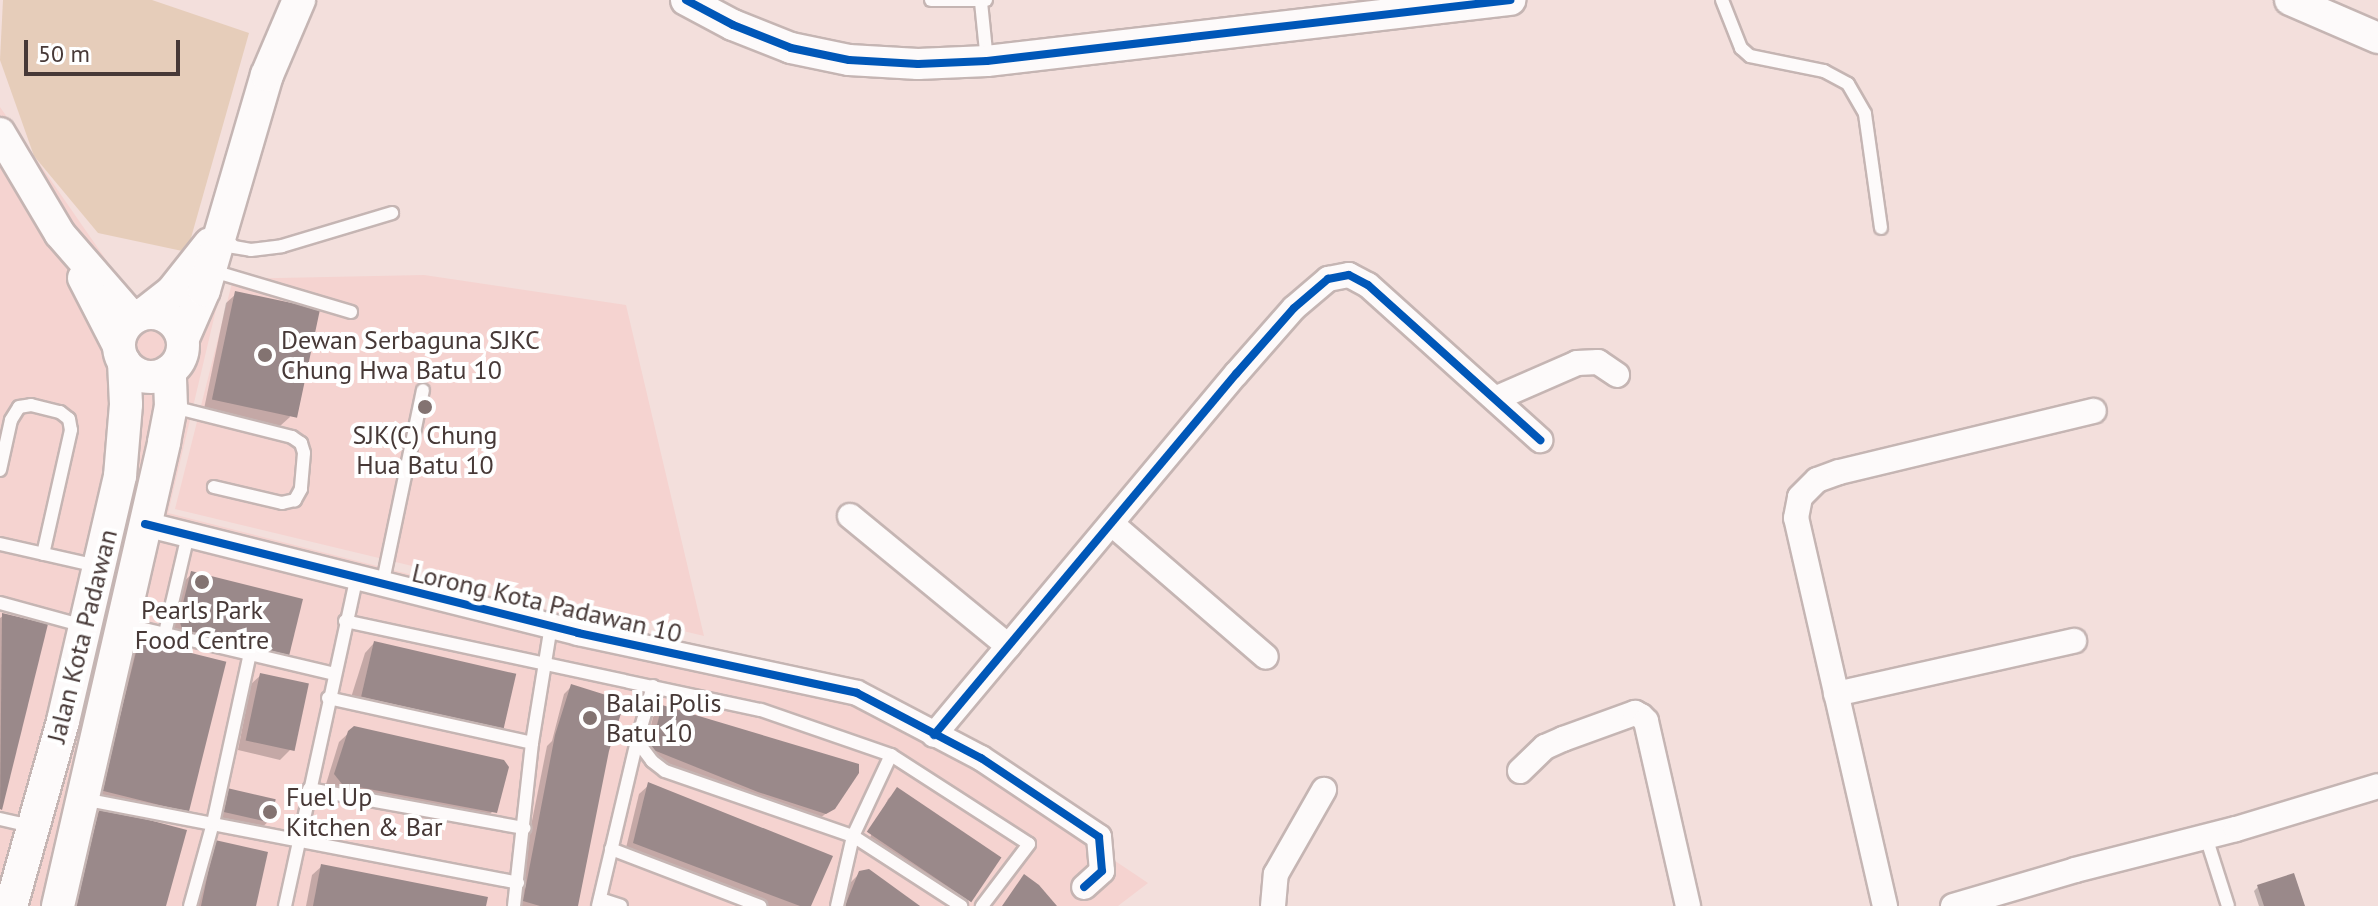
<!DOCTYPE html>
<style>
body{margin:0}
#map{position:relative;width:2378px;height:906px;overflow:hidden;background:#f3dfdc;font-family:"PT Sans",sans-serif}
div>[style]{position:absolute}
.built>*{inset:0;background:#f5d3d0}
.green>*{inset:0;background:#e6cdba}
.shadow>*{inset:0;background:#0003}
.building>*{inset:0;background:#9a898a;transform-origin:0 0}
.roads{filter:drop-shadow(2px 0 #c5b5b3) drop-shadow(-2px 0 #c5b5b3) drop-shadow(0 2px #c5b5b3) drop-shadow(0 -2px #c5b5b3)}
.service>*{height:12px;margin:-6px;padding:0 6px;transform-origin:6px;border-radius:6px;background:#fdfafa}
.minor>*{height:24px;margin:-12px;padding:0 12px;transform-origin:12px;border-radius:12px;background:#fdfafa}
.tertiary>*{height:30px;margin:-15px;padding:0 15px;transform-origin:15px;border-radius:15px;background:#fdfafa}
.secondary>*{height:32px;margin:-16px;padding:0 16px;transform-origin:16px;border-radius:16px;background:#fdfafa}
.secondary>.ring{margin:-16px;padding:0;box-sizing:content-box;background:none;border:32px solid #fdfafa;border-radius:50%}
.cycleway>*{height:8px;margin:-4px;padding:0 4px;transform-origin:4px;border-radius:4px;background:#0057b8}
.dots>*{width:22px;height:22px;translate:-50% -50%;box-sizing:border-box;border:4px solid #fff;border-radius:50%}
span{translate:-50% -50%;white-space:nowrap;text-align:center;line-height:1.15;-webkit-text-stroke:8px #fff;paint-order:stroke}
.poi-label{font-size:26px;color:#473937}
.left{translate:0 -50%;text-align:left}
.street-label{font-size:26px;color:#473937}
.scale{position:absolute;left:24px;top:40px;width:156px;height:36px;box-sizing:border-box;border:4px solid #473937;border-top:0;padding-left:10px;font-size:24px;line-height:28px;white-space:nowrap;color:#473937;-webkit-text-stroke:6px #fff;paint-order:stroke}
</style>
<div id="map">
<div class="built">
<div style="clip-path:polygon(0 107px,134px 300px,226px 267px,168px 513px,857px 688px,1148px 883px,1118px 906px,0 906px)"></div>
<div style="clip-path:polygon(424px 275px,626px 305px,704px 636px,175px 509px,233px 279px)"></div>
</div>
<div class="green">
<div style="clip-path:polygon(3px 0,152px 0,249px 33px,187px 252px,98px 233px,34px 156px,0 60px)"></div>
</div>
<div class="shadow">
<div style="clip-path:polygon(236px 294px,290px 417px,280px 426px,204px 409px,226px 303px)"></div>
<div style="clip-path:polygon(192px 574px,287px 655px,278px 664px,170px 630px,182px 583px)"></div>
<div style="clip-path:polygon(3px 616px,1px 809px,0 809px,0 618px)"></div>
<div style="clip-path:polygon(140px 642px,185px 811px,175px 821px,92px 799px,130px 652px)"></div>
<div style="clip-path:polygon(374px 643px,504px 728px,495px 738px,349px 704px,365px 653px)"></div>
<div style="clip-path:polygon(261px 675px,290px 750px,280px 760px,238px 750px,251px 684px)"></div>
<div style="clip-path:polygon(571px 687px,607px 751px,576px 906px,515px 906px,547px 746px,552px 741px,564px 694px)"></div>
<div style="clip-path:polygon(663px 708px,833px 808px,815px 822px,748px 801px,643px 759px,653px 717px)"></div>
<div style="clip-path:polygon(354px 728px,497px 807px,487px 817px,332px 793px,326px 784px,339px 742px)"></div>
<div style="clip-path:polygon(649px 785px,808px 906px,766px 906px,625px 852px,639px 794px)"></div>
<div style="clip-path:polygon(228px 790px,269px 821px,259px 830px,214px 820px,218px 800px)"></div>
<div style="clip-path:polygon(898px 790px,998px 858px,964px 906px,866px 846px,888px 799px)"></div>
<div style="clip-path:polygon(101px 809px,164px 906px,68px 906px,91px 819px)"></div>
<div style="clip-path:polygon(216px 842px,254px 906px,194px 906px,206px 852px)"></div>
<div style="clip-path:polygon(322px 866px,484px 906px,306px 906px,312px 875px)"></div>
<div style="clip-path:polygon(860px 873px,916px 906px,840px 906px,850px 883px)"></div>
<div style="clip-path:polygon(2258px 887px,2303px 906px,2259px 906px,2254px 891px)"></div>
</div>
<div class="building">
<div style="left:235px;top:291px;width:87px;height:111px;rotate:12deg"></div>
<div style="clip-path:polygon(191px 571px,303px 599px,289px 656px,182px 629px,179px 619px)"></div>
<div style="clip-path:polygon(2px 613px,48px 624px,2px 810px,0 809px)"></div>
<div style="left:139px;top:640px;width:90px;height:155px;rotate:14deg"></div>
<div style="left:374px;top:641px;width:146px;height:57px;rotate:13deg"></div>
<div style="left:260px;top:673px;width:50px;height:69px;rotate:12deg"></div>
<div style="clip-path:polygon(571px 684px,625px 701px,609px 751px,578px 906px,540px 906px,523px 901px,555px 735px)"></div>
<div style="clip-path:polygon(662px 705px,859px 764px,859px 773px,835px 809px,826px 814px,758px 792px,651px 749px)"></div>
<div style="clip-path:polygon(354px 726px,504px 760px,509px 767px,497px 813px,342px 784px,334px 774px,348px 731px)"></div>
<div style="clip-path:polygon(648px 782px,833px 856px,811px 906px,800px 906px,633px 843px)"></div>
<div style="left:897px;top:787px;width:126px;height:54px;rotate:34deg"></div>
<div style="left:227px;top:788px;width:50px;height:24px;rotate:13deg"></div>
<div style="clip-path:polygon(100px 807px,187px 830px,166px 906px,74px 906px)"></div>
<div style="clip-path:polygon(215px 840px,268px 852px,256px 906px,201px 906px)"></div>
<div style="clip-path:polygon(321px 864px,488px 897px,486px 906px,313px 906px)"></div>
<div style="clip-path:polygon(869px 869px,920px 906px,845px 906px,859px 871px)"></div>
<div style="clip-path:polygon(2294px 873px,2305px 906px,2264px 906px,2257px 885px)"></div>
<div style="clip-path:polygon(1024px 874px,1039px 885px,1057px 906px,1002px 906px)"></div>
</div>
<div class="roads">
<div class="service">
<div style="left:931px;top:0;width:55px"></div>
<div style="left:1722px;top:0;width:52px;rotate:68.4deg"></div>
<div style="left:1741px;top:48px;width:12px;rotate:42deg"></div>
<div style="left:1750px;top:56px;width:76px;rotate:11.5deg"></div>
<div style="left:1824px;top:71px;width:27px;rotate:28deg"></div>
<div style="left:1848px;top:84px;width:34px;rotate:60deg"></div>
<div style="left:1865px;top:114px;width:115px;rotate:82deg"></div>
<div style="left:981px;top:2px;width:59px;rotate:84.2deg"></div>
<div style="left:222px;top:235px;width:17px;rotate:45deg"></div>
<div style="left:234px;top:247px;width:17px;rotate:10deg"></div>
<div style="left:251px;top:250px;width:31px;rotate:-7deg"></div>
<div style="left:282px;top:246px;width:115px;rotate:-16.7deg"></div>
<div style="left:213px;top:271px;width:144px;rotate:16.5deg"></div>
<div style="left:173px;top:407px;width:123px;rotate:14.1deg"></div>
<div style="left:292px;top:437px;width:11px;rotate:34deg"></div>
<div style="left:301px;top:443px;width:10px;rotate:73deg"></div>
<div style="left:304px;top:453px;width:36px;rotate:95deg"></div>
<div style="left:301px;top:489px;width:13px;rotate:119deg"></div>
<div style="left:295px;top:500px;width:13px;rotate:167deg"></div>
<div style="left:282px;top:503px;width:70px;rotate:-166.8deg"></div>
<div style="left:0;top:470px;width:51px;rotate:-77.6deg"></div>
<div style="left:11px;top:420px;width:15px;rotate:-58deg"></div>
<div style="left:19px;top:407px;width:12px;rotate:-9deg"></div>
<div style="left:31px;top:405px;width:30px;rotate:14deg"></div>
<div style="left:60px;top:412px;width:11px;rotate:38deg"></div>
<div style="left:69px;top:419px;width:11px;rotate:80deg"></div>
<div style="left:71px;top:430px;width:127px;rotate:102.7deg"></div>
<div style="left:0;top:544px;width:99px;rotate:12.8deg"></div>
<div style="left:382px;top:586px;width:200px;rotate:-78.2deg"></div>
<div style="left:0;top:603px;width:87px;rotate:15.3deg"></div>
<div style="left:345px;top:621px;width:425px;rotate:12.1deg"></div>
<div style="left:761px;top:710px;width:138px;rotate:19.1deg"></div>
<div style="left:891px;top:755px;width:164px;rotate:32.8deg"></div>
<div style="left:1029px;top:844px;width:78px;rotate:127.2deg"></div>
<div style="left:123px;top:624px;width:217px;rotate:13.3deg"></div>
<div style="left:165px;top:633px;width:101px;rotate:-76.8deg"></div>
<div style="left:653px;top:686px;width:57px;rotate:106.2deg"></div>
<div style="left:637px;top:741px;width:25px;rotate:53deg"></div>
<div style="left:652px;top:761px;width:16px;rotate:38deg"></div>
<div style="left:665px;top:771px;width:199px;rotate:19.1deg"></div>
<div style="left:853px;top:836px;width:129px;rotate:32.9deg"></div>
<div style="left:328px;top:698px;width:209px;rotate:12.4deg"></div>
<div style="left:309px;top:789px;width:219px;rotate:10.3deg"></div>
<div style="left:83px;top:799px;width:443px;rotate:10.9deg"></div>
<div style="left:0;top:819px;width:32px;rotate:13deg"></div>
<div style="left:2206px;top:837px;width:72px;rotate:72.3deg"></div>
<div style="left:611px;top:849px;width:160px;rotate:20.9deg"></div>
<div style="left:600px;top:899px;width:22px;rotate:18deg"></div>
<div style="left:190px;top:906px;width:86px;rotate:-74.5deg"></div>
<div style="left:213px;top:823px;width:174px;rotate:-77.7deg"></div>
<div style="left:285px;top:906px;width:335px;rotate:-77.7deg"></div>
<div style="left:514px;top:906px;width:164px;rotate:-83.7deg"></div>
<div style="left:532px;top:743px;width:119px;rotate:-80.8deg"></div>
<div style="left:598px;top:906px;width:170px;rotate:-76.7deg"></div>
<div style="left:837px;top:906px;width:72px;rotate:-77.1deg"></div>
<div style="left:853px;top:836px;width:89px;rotate:-64.9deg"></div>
</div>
<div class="minor">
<div style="left:1497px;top:398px;width:87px;rotate:-23.6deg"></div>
<div style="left:1577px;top:363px;width:21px;rotate:-3deg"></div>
<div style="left:1598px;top:362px;width:23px;rotate:34deg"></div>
<div style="left:850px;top:516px;width:205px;rotate:39.4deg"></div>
<div style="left:145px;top:524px;width:447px;rotate:14.1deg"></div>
<div style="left:578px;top:633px;width:285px;rotate:12.1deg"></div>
<div style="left:857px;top:693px;width:140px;rotate:27.7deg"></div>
<div style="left:981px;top:758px;width:142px;rotate:33.8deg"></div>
<div style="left:1099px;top:837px;width:34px;rotate:85deg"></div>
<div style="left:1102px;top:871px;width:24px;rotate:138deg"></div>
<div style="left:1112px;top:524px;width:203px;rotate:40.8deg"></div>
<div style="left:1836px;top:694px;width:244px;rotate:-12.6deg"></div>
<div style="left:934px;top:735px;width:471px;rotate:-50.1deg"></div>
<div style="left:1236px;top:374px;width:88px;rotate:-48.7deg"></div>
<div style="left:1294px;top:308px;width:45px;rotate:-40.5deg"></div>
<div style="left:1328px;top:279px;width:21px;rotate:-11deg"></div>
<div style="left:1349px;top:275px;width:21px;rotate:28deg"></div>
<div style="left:1368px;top:285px;width:232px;rotate:42deg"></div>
<div style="left:1520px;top:771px;width:35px;rotate:-44deg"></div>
<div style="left:1545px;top:747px;width:20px;rotate:-24deg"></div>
<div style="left:1563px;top:739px;width:77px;rotate:-19.9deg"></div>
<div style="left:1635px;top:713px;width:7px;rotate:27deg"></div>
<div style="left:1641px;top:716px;width:7px;rotate:45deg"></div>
<div style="left:1646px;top:721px;width:190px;rotate:77.2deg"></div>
<div style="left:1273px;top:906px;width:32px;rotate:-85deg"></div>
<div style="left:1276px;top:874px;width:97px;rotate:-60.3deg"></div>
<div style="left:1885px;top:906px;width:398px;rotate:-102.9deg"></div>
<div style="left:1796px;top:518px;width:21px;rotate:-79deg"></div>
<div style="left:1800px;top:497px;width:24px;rotate:-45deg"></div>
<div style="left:1817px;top:480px;width:23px;rotate:-20deg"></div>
<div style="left:1839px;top:472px;width:262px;rotate:-13.5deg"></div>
<div style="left:1953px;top:906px;width:127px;rotate:-16.4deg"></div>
<div style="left:2075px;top:870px;width:166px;rotate:-14.3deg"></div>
<div style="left:2236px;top:829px;width:148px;rotate:-16.8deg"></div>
</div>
<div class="tertiary">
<div style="left:686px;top:0;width:53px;rotate:28deg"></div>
<div style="left:733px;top:25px;width:62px;rotate:21.6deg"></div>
<div style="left:791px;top:48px;width:59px;rotate:11.7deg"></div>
<div style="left:849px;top:60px;width:69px;rotate:3.3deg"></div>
<div style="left:918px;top:64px;width:69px;rotate:-2.5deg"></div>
<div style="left:987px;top:61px;width:527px;rotate:-6.65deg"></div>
<div style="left:2290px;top:0;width:96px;rotate:23.4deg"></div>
<div style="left:0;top:133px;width:117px;rotate:59.3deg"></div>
<div style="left:60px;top:234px;width:111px;rotate:49deg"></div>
<div style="left:83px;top:278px;width:79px;rotate:62.8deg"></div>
</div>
<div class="secondary">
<div class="ring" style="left:119px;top:313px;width:32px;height:32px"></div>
<div style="left:145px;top:313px;width:34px;rotate:-38deg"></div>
<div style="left:172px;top:292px;width:61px;rotate:-51.6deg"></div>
<div style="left:183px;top:338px;width:52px;rotate:-66.4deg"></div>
<div style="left:204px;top:290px;width:224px;rotate:-73.7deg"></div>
<div style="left:267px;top:75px;width:82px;rotate:-66.9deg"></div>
<div style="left:11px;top:906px;width:192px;rotate:-74.3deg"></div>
<div style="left:63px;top:721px;width:252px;rotate:-76.9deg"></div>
<div style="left:120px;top:476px;width:72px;rotate:-85.2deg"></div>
<div style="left:126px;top:404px;width:42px;rotate:-92.7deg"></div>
<div style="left:58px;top:906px;width:476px;rotate:-77.1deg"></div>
<div style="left:164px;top:442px;width:36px;rotate:-79deg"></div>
<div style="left:171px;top:407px;width:36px;rotate:-92deg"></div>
</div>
</div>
<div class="cycleway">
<div style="left:686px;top:0;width:53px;rotate:28deg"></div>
<div style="left:733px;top:25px;width:62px;rotate:21.6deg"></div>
<div style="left:791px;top:48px;width:59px;rotate:11.7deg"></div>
<div style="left:849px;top:60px;width:69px;rotate:3.3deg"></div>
<div style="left:918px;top:64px;width:69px;rotate:-2.5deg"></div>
<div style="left:987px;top:61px;width:527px;rotate:-6.65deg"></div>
<div style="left:145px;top:524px;width:447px;rotate:14.1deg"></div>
<div style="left:578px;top:633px;width:285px;rotate:12.1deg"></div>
<div style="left:857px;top:693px;width:140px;rotate:27.7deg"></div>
<div style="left:981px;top:758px;width:142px;rotate:33.8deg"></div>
<div style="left:1099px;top:837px;width:34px;rotate:85deg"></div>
<div style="left:1102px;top:871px;width:24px;rotate:138deg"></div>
<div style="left:934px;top:735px;width:471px;rotate:-50.1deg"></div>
<div style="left:1236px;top:374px;width:88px;rotate:-48.7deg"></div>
<div style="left:1294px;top:308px;width:45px;rotate:-40.5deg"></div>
<div style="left:1328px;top:279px;width:21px;rotate:-11deg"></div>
<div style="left:1349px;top:275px;width:21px;rotate:28deg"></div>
<div style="left:1368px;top:285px;width:232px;rotate:42deg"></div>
</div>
<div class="dots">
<div style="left:265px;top:355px;background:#837371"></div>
<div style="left:425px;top:407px;background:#837371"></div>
<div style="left:202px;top:582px;background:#837371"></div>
<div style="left:590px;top:718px;background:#837371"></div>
<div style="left:270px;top:812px;background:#837371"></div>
</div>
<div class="poi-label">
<span class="left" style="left:281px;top:355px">Dewan Serbaguna SJKC<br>Chung Hwa Batu 10</span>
<span style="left:425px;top:450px">SJK(C) Chung<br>Hua Batu 10</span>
<span style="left:202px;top:625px">Pearls Park<br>Food Centre</span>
<span class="left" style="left:606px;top:718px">Balai Polis<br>Batu 10</span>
<span class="left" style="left:286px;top:812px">Fuel Up<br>Kitchen &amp; Bar</span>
</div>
<div class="street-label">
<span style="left:547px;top:603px;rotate:13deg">Lorong Kota Padawan 10</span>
<span style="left:82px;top:636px;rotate:-76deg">Jalan Kota Padawan</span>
</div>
<div class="scale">50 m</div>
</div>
